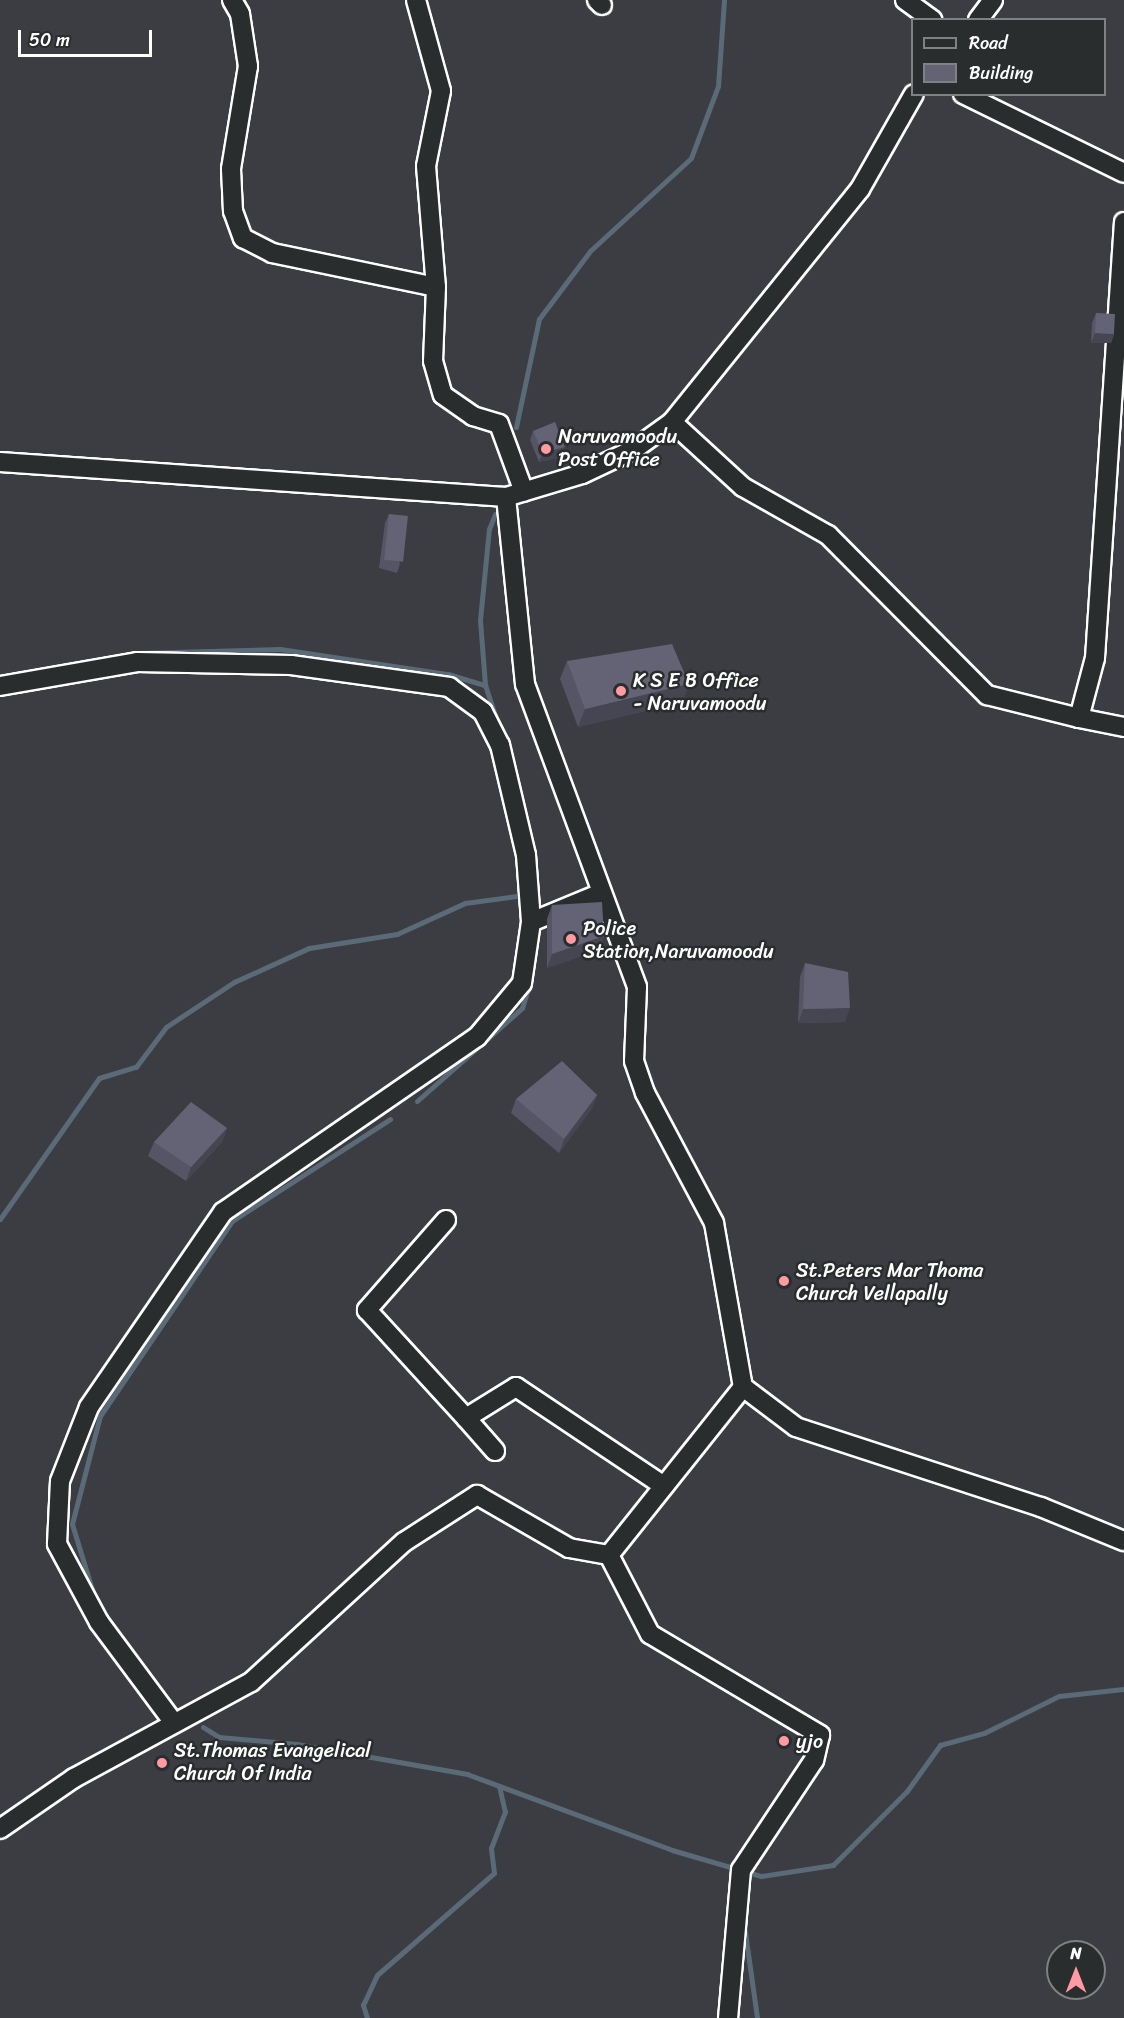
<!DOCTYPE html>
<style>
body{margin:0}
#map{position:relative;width:1124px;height:2018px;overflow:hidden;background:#3b3d43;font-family:Sriracha,sans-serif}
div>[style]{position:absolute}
.stream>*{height:5px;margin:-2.5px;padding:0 2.5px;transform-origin:2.5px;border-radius:2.5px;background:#5b6a77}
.roads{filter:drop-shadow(2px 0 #fff) drop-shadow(-2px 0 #fff) drop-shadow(0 2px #fff) drop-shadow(0 -2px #fff)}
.minor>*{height:18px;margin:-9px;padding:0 9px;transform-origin:9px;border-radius:9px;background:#2a2d2e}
.wall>*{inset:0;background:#565565}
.shaded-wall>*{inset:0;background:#464552}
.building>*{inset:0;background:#646375;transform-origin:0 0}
.dots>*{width:16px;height:16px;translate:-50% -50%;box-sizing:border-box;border:3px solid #2a2d2e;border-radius:50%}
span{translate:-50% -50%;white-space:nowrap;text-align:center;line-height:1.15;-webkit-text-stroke:5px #2a2d2e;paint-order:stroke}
.poi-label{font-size:20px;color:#fff}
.left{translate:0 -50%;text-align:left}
.legend{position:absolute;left:911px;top:18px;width:195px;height:78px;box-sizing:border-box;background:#2a2d2e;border:2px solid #7f8182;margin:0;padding:8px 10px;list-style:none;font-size:18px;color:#fff}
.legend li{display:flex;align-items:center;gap:12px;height:30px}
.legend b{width:30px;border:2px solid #7f8182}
.north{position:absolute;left:1046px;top:1940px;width:60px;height:60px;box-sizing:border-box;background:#2a2d2e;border:2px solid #7f8182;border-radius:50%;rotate:0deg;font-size:16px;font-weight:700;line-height:24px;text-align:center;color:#fff}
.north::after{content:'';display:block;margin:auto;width:21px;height:27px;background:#ff9aa2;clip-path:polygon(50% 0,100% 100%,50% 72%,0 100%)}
.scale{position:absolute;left:18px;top:30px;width:134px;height:27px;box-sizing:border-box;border:3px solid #fff;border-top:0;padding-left:8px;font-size:18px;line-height:21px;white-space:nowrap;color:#fff;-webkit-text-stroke:4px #2a2d2e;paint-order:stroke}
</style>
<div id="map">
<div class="stream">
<div style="left:516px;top:427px;width:110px;rotate:-78deg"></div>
<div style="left:539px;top:319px;width:85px;rotate:-53.1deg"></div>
<div style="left:590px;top:251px;width:137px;rotate:-42.6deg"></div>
<div style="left:691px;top:158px;width:77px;rotate:-69.4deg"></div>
<div style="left:718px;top:86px;width:86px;rotate:-86deg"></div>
<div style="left:137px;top:653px;width:143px;rotate:-1.6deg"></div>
<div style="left:280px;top:649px;width:170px;rotate:8.5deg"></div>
<div style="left:448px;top:674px;width:39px;rotate:17deg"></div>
<div style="left:485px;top:685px;width:41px;rotate:71.6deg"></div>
<div style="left:485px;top:685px;width:65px;rotate:-94.4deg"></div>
<div style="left:480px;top:620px;width:91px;rotate:-84.4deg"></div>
<div style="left:489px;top:529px;width:16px;rotate:-68deg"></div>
<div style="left:531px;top:976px;width:32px;rotate:-81deg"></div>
<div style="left:417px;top:1101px;width:140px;rotate:-41.5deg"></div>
<div style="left:522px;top:1008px;width:24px;rotate:-73deg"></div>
<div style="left:0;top:1219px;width:172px;rotate:-54.9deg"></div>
<div style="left:99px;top:1078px;width:39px;rotate:-17deg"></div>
<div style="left:136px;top:1067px;width:50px;rotate:-53.1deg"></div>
<div style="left:166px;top:1027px;width:82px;rotate:-33.5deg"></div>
<div style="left:234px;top:982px;width:82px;rotate:-24.4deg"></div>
<div style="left:309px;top:948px;width:89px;rotate:-9deg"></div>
<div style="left:397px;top:934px;width:75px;rotate:-24.5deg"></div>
<div style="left:465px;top:903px;width:60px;rotate:-7.7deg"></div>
<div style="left:94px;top:1596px;width:75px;rotate:-107deg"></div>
<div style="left:72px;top:1524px;width:112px;rotate:-75.5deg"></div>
<div style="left:100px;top:1416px;width:235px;rotate:-55.9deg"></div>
<div style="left:232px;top:1221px;width:188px;rotate:-32.8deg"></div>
<div style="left:203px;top:1727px;width:19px;rotate:32deg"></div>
<div style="left:219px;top:1737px;width:78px;rotate:5.1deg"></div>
<div style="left:297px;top:1744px;width:173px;rotate:10deg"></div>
<div style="left:467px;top:1774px;width:219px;rotate:20.3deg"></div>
<div style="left:672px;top:1850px;width:93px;rotate:16.3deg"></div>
<div style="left:761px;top:1876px;width:73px;rotate:-8.7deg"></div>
<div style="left:833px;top:1865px;width:105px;rotate:-45deg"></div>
<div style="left:907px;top:1791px;width:57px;rotate:-54.3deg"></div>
<div style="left:940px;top:1745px;width:46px;rotate:-15.3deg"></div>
<div style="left:984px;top:1733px;width:84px;rotate:-26.3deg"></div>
<div style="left:1059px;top:1696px;width:65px;rotate:-6.1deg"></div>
<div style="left:744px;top:1925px;width:94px;rotate:82deg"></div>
<div style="left:367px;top:2018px;width:14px;rotate:-107deg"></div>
<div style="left:363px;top:2005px;width:33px;rotate:-65deg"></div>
<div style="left:377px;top:1975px;width:155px;rotate:-41.1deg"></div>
<div style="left:494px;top:1873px;width:25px;rotate:-97deg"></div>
<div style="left:491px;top:1848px;width:39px;rotate:-69deg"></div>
<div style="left:505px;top:1812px;width:27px;rotate:-103deg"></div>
</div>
<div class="roads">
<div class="minor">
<div style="left:232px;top:0;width:16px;rotate:60deg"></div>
<div style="left:240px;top:14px;width:53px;rotate:81.3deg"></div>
<div style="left:248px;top:66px;width:104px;rotate:99.4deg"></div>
<div style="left:231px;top:169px;width:42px;rotate:87.3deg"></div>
<div style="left:233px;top:211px;width:29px;rotate:70deg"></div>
<div style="left:243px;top:238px;width:33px;rotate:27deg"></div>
<div style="left:272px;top:253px;width:167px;rotate:11.7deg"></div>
<div style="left:416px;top:0;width:94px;rotate:74.6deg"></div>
<div style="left:441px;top:91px;width:76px;rotate:101.3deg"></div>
<div style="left:426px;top:166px;width:121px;rotate:85.3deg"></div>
<div style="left:436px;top:287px;width:74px;rotate:92.3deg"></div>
<div style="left:433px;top:361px;width:35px;rotate:74deg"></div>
<div style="left:443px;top:395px;width:37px;rotate:35deg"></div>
<div style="left:473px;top:416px;width:27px;rotate:17deg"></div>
<div style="left:499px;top:424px;width:72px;rotate:69.8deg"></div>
<div style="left:597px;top:0;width:7px;rotate:45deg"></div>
<div style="left:905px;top:0;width:34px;rotate:36deg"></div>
<div style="left:978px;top:20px;width:25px;rotate:-53deg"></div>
<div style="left:963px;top:94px;width:179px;rotate:26.1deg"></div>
<div style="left:672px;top:422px;width:96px;rotate:42.5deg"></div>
<div style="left:743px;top:487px;width:98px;rotate:29.5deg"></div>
<div style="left:828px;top:535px;width:226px;rotate:45.2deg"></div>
<div style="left:987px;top:695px;width:95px;rotate:14deg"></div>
<div style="left:1079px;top:718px;width:62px;rotate:-75.1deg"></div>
<div style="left:1095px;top:658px;width:437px;rotate:-86.2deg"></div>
<div style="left:0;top:462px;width:507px;rotate:3.96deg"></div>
<div style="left:506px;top:497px;width:79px;rotate:-16.8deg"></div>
<div style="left:582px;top:474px;width:56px;rotate:-25.2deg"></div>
<div style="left:633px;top:450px;width:48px;rotate:-35.7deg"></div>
<div style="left:672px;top:422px;width:299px;rotate:-51.1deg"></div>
<div style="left:860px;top:189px;width:109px;rotate:-60.4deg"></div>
<div style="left:506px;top:497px;width:188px;rotate:84.2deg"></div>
<div style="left:525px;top:684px;width:323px;rotate:69.7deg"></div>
<div style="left:637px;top:987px;width:74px;rotate:92.3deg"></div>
<div style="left:634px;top:1061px;width:34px;rotate:71deg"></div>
<div style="left:645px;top:1093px;width:147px;rotate:62deg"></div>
<div style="left:714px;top:1223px;width:167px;rotate:80deg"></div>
<div style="left:743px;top:1387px;width:66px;rotate:37deg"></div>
<div style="left:796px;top:1427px;width:258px;rotate:18.1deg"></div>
<div style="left:1041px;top:1507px;width:90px;rotate:22.3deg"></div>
<div style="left:0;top:686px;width:139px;rotate:-9.9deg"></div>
<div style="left:137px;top:662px;width:154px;rotate:1.1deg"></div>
<div style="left:291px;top:665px;width:160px;rotate:7.9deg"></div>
<div style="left:449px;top:687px;width:42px;rotate:36.3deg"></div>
<div style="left:483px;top:712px;width:37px;rotate:63deg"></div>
<div style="left:500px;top:745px;width:113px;rotate:76.7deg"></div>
<div style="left:526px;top:855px;width:67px;rotate:85.7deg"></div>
<div style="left:1079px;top:718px;width:46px;rotate:11.3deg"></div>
<div style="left:446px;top:1220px;width:120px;rotate:131.3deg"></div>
<div style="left:367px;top:1310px;width:147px;rotate:47.5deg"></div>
<div style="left:466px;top:1418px;width:59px;rotate:-31.8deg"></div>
<div style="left:516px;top:1387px;width:178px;rotate:33.8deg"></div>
<div style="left:466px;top:1418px;width:44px;rotate:48.7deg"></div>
<div style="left:609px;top:1555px;width:89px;rotate:62.6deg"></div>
<div style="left:650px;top:1634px;width:198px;rotate:30.7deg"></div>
<div style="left:820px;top:1735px;width:26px;rotate:103deg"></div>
<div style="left:814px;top:1760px;width:132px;rotate:123.6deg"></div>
<div style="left:741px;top:1870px;width:149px;rotate:95deg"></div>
<div style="left:174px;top:1723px;width:126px;rotate:-126.6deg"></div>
<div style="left:99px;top:1622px;width:89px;rotate:-118.3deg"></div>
<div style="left:57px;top:1544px;width:63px;rotate:-87.3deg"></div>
<div style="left:60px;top:1481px;width:79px;rotate:-68.6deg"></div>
<div style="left:89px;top:1407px;width:237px;rotate:-55.5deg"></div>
<div style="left:223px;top:1212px;width:308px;rotate:-34.6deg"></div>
<div style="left:477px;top:1037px;width:70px;rotate:-50.2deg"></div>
<div style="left:522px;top:983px;width:62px;rotate:-81.6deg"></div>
<div style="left:531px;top:922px;width:74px;rotate:-22.4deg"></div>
<div style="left:0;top:1829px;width:90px;rotate:-34.6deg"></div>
<div style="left:74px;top:1778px;width:201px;rotate:-28.5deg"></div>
<div style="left:251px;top:1682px;width:207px;rotate:-42.5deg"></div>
<div style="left:404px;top:1542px;width:87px;rotate:-32.8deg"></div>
<div style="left:477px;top:1495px;width:106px;rotate:29.9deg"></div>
<div style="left:569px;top:1548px;width:41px;rotate:9.9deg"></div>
<div style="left:609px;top:1555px;width:215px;rotate:-51.4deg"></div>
</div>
</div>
<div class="wall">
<div style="clip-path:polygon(1096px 313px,1114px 334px,1111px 343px,1091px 343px,1092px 323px)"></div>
<div style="clip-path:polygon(533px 431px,562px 457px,539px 462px,530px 440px)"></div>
<div style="clip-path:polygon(389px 514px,400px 564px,397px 573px,379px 568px,385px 523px)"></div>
<div style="clip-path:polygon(567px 661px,683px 702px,578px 727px,560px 679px)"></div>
<div style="clip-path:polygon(552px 905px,604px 936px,599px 950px,547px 968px,547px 919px)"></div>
<div style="clip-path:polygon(805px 963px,845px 1022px,798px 1023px,800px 977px)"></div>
<div style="clip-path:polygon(597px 1095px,592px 1108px,559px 1153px,511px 1113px,516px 1099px)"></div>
<div style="clip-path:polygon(227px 1128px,222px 1142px,186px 1181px,148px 1156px,154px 1142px)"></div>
</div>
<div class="shaded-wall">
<div style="clip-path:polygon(1095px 333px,1114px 334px,1111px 343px,1091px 343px)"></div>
<div style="clip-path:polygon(565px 447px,562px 457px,539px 462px,543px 453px)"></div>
<div style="clip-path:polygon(689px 684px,683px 702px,578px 727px,585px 709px)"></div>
<div style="clip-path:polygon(604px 936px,599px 950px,547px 968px,552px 954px)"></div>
<div style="clip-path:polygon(850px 1008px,845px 1022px,798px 1023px,803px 1009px)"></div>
<div style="clip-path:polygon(597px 1095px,592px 1108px,559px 1153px,564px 1139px)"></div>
<div style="clip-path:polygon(227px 1128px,222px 1142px,186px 1181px,191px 1167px)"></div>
</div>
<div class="building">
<div style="left:1096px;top:313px;width:19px;height:20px;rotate:3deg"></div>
<div style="clip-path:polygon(555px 422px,565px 447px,543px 453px,533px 431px)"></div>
<div style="left:389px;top:514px;width:19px;height:46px;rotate:6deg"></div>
<div style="clip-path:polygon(672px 644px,689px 684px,585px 709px,567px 661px)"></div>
<div style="clip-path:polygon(602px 902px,604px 936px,552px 954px,552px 905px)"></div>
<div style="clip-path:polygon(805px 963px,848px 972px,850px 1008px,803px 1009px)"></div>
<div style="clip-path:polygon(562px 1061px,597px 1095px,564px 1139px,516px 1099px)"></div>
<div style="clip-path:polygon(191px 1102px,227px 1128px,191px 1167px,154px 1142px)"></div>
</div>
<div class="dots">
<div style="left:546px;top:449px;background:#ff9aa2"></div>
<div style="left:621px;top:691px;background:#ff9aa2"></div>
<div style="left:571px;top:939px;background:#ff9aa2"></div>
<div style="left:784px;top:1281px;background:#ff9aa2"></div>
<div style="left:784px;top:1741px;background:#ff9aa2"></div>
<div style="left:162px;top:1763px;background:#ff9aa2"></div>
</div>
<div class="poi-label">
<span class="left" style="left:558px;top:448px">Naruvamoodu<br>Post Office</span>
<span class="left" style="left:633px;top:692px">K S E B Office<br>- Naruvamoodu</span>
<span class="left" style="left:583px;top:940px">Police<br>Station,Naruvamoodu</span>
<span class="left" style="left:796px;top:1282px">St.Peters Mar Thoma<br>Church Vellapally</span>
<span class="left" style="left:796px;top:1741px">yjo</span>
<span class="left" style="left:174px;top:1762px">St.Thomas Evangelical<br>Church Of India</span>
</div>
<ul class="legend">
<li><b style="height:8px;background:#2a2d2e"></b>Road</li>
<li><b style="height:16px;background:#646375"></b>Building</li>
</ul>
<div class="north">N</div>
<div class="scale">50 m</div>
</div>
